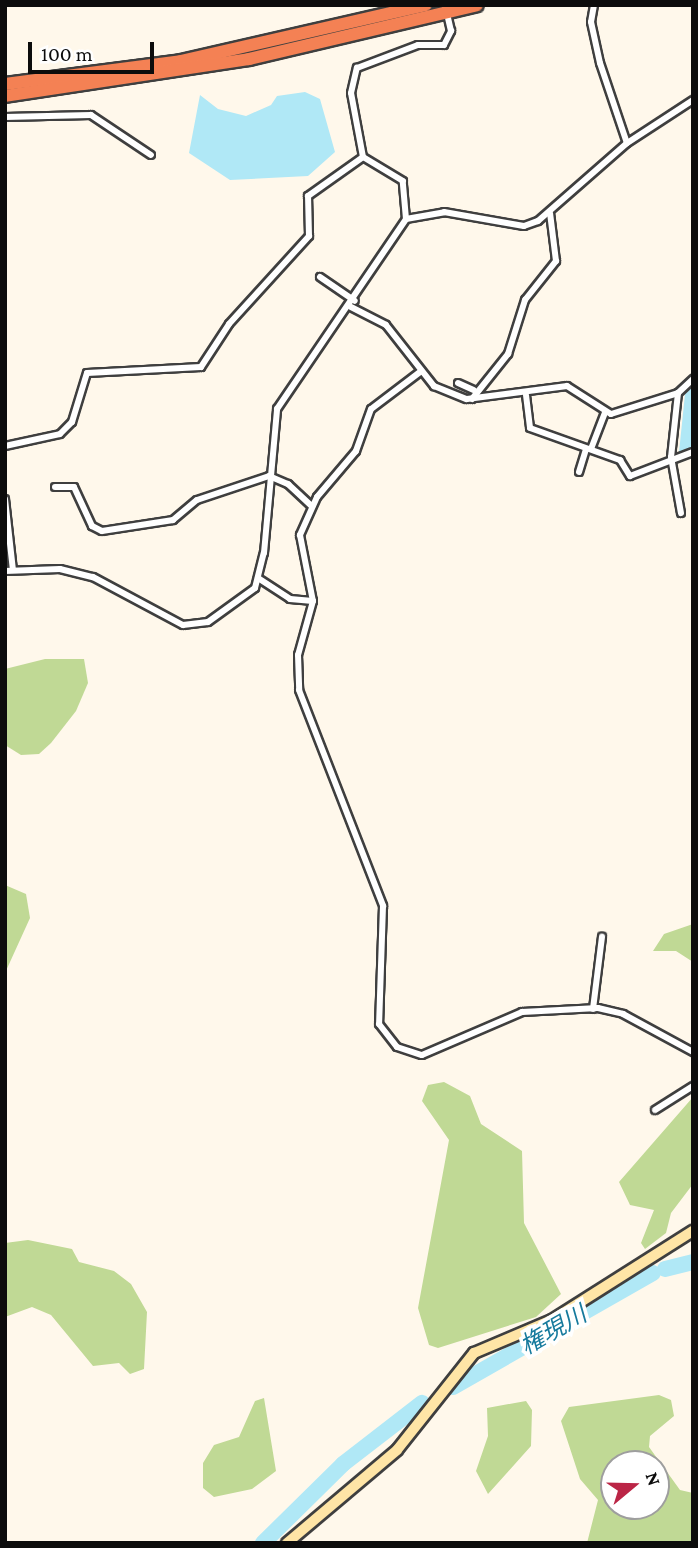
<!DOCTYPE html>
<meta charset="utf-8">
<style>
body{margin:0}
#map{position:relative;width:698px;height:1548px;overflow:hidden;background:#fff8eb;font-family:"Crimson Pro","Noto Sans JP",serif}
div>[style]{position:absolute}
.forest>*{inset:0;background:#c0d995}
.water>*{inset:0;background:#b0e8f6}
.river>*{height:16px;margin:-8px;padding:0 8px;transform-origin:8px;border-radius:8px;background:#b0e8f6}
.roads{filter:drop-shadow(2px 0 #3f3f3f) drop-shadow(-2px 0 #3f3f3f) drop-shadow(0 2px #3f3f3f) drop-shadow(0 -2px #3f3f3f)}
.street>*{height:6px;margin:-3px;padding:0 3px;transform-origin:3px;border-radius:3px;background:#fff}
.secondary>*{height:10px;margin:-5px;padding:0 5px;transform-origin:5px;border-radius:5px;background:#ffe5a6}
.highway>*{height:12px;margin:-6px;padding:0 6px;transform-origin:6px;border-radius:6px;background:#f48154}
span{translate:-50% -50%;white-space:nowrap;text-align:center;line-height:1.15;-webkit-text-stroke:7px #fff;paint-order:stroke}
.water-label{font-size:24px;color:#167a9d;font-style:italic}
.frame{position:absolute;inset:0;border:7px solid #0c0c0c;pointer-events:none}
.north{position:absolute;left:600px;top:1450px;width:70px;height:70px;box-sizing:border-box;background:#fff;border:2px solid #9e9e9e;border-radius:50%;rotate:71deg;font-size:19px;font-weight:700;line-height:28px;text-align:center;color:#0c0c0c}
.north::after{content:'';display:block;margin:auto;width:24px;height:32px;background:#bb2546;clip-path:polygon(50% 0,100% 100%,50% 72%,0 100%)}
.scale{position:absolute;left:28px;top:42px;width:126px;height:32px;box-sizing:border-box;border:4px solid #0c0c0c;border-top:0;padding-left:9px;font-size:21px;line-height:24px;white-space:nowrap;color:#0c0c0c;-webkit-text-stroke:5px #fff;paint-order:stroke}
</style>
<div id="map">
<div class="forest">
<div style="clip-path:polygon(45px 659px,84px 659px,88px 683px,76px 711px,51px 743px,39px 754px,21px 755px,5px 745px,5px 669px)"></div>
<div style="clip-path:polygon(5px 885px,26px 894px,30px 918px,5px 973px)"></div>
<div style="clip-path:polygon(693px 924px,693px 962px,676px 951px,653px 951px,664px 934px)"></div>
<div style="clip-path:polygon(444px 1082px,470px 1096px,481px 1124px,522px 1151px,524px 1223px,561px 1294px,536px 1317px,438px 1348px,429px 1345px,418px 1308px,449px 1140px,422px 1101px,428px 1085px)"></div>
<div style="clip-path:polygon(693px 1097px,693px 1184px,671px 1213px,666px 1233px,645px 1249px,641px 1243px,654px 1210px,630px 1205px,619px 1182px)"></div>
<div style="clip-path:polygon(28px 1240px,72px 1249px,79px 1262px,114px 1271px,131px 1284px,147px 1312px,144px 1369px,130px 1374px,119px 1363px,93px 1366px,51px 1315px,32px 1307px,5px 1317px,5px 1243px)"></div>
<div style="clip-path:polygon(evenodd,659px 1395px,671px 1400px,674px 1416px,650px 1436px,649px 1447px,680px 1490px,693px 1493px,693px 1543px,587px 1543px,598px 1500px,580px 1479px,561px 1421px,569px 1407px,659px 1395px,614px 1464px,656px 1464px,656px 1506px,614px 1506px,614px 1464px)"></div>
<div style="clip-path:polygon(264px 1398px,276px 1471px,252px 1489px,214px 1497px,203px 1488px,203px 1463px,214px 1445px,239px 1437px,255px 1401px)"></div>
<div style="clip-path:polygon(526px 1401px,532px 1410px,531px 1446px,488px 1494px,476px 1471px,488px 1436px,487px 1408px)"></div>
</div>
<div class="water">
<div style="clip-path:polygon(305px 92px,320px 99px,335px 152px,308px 176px,230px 180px,189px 153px,200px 95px,218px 109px,246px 116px,271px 105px,277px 96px)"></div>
<div style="clip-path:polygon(693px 386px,693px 448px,679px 452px,685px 394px)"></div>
</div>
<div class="river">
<div style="left:665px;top:1269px;width:29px;rotate:-14deg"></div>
<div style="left:453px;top:1387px;width:230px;rotate:-29.7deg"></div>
<div style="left:263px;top:1543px;width:112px;rotate:-44.6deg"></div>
<div style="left:343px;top:1464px;width:100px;rotate:-37.7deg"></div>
</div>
<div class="roads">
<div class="street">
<div style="left:594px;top:5px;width:17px;rotate:100deg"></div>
<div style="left:591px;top:22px;width:42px;rotate:77.6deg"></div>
<div style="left:600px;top:63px;width:84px;rotate:71.4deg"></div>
<div style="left:5px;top:117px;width:86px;rotate:-1.3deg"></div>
<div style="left:91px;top:115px;width:72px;rotate:33.7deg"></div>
<div style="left:363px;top:157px;width:65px;rotate:-100.6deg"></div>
<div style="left:351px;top:93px;width:26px;rotate:-77deg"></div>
<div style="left:357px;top:68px;width:65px;rotate:-20.7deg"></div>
<div style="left:418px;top:45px;width:26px"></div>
<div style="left:444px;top:45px;width:16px;rotate:-63deg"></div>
<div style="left:451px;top:31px;width:27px;rotate:-103deg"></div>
<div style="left:406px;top:219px;width:39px;rotate:-10deg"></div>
<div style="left:444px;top:212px;width:81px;rotate:9.9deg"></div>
<div style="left:524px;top:226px;width:15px;rotate:-20deg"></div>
<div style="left:538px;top:221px;width:118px;rotate:-41.2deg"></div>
<div style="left:627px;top:143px;width:79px;rotate:-33.1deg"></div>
<div style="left:320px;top:277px;width:42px;rotate:34.4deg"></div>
<div style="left:351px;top:307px;width:39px;rotate:27deg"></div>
<div style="left:386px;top:325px;width:78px;rotate:51.8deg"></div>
<div style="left:434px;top:386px;width:35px;rotate:22deg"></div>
<div style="left:467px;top:399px;width:101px;rotate:-7.4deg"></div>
<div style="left:567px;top:386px;width:52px;rotate:32.5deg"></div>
<div style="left:611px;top:414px;width:70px;rotate:-17.4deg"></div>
<div style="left:678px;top:393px;width:21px;rotate:-43deg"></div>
<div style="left:420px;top:372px;width:61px;rotate:142.9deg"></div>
<div style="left:371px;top:409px;width:45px;rotate:109.7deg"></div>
<div style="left:356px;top:451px;width:60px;rotate:130.3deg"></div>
<div style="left:317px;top:497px;width:42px;rotate:114.1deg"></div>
<div style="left:300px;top:535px;width:67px;rotate:78.9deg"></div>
<div style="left:313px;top:601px;width:56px;rotate:105.5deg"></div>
<div style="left:298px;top:655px;width:35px;rotate:88deg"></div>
<div style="left:299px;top:690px;width:232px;rotate:68.7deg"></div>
<div style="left:383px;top:906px;width:118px;rotate:91.9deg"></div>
<div style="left:379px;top:1024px;width:29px;rotate:52deg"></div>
<div style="left:397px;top:1047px;width:26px;rotate:18deg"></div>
<div style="left:422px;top:1055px;width:109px;rotate:-23.3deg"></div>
<div style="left:522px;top:1012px;width:76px;rotate:-3deg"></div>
<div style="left:598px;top:1008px;width:26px;rotate:13deg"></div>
<div style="left:623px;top:1014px;width:80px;rotate:28.5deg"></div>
<div style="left:458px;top:383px;width:17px;rotate:24deg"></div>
<div style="left:678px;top:393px;width:64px;rotate:96.2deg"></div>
<div style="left:671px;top:457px;width:57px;rotate:79.9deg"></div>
<div style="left:526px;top:395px;width:33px;rotate:83deg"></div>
<div style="left:530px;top:428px;width:96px;rotate:19.6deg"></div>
<div style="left:620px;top:460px;width:19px;rotate:58deg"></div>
<div style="left:630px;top:476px;width:67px;rotate:-20.9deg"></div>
<div style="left:472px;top:399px;width:58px;rotate:-51.3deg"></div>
<div style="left:508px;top:354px;width:57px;rotate:-72.5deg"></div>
<div style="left:525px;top:300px;width:50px;rotate:-51.5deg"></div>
<div style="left:556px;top:261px;width:48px;rotate:-97.1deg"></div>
<div style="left:5px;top:446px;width:56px;rotate:-12.3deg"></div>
<div style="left:60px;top:434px;width:17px;rotate:-45deg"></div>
<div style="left:72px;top:422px;width:51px;rotate:-73deg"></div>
<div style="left:87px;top:373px;width:114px;rotate:-3deg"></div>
<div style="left:201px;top:367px;width:51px;rotate:-56.9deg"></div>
<div style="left:229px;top:324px;width:119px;rotate:-47.7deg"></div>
<div style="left:309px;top:236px;width:40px;rotate:-91.4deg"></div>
<div style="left:308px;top:196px;width:67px;rotate:-35.3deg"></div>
<div style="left:591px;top:449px;width:39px;rotate:-69deg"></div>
<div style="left:579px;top:472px;width:24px;rotate:-73deg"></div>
<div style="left:55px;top:487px;width:19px"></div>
<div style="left:74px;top:487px;width:43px;rotate:65.2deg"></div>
<div style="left:92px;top:526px;width:11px;rotate:27deg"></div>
<div style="left:102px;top:531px;width:72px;rotate:-8.8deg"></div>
<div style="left:173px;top:520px;width:31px;rotate:-40deg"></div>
<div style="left:197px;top:500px;width:76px;rotate:-18.4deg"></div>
<div style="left:269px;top:476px;width:21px;rotate:23deg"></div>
<div style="left:288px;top:484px;width:33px;rotate:43deg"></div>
<div style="left:5px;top:499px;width:71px;rotate:83.6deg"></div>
<div style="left:5px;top:571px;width:55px;rotate:-2.1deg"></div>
<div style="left:60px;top:569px;width:34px;rotate:14deg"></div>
<div style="left:93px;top:577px;width:102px;rotate:28.1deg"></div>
<div style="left:183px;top:625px;width:25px;rotate:-7deg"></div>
<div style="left:208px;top:622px;width:58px;rotate:-35.9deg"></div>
<div style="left:255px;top:588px;width:36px;rotate:-76deg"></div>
<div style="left:264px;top:553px;width:145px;rotate:-84.8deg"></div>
<div style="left:277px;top:409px;width:230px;rotate:-55.8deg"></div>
<div style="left:406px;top:219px;width:38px;rotate:-95deg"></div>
<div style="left:403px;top:181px;width:47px;rotate:-149deg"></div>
<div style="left:258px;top:578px;width:38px;rotate:33deg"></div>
<div style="left:290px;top:599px;width:23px;rotate:5deg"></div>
<div style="left:593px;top:1009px;width:73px;rotate:-82.9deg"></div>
<div style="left:655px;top:1110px;width:45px;rotate:-32.3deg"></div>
</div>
<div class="secondary">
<div style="left:287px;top:1543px;width:144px;rotate:-40.2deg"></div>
<div style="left:397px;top:1450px;width:124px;rotate:-51.6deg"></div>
<div style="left:474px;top:1353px;width:85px;rotate:-22.9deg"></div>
<div style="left:552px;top:1320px;width:167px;rotate:-32.3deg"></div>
</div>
<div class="highway">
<div style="left:5px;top:84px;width:177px;rotate:-7.4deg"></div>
<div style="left:181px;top:61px;width:251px;rotate:-12.9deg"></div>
<div style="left:5px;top:96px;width:247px;rotate:-8.6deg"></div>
<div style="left:249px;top:59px;width:234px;rotate:-13.3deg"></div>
</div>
</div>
<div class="water-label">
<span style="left:553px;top:1330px;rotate:-30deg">権現川</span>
</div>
<div class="frame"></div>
<div class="north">N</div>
<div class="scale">100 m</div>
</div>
